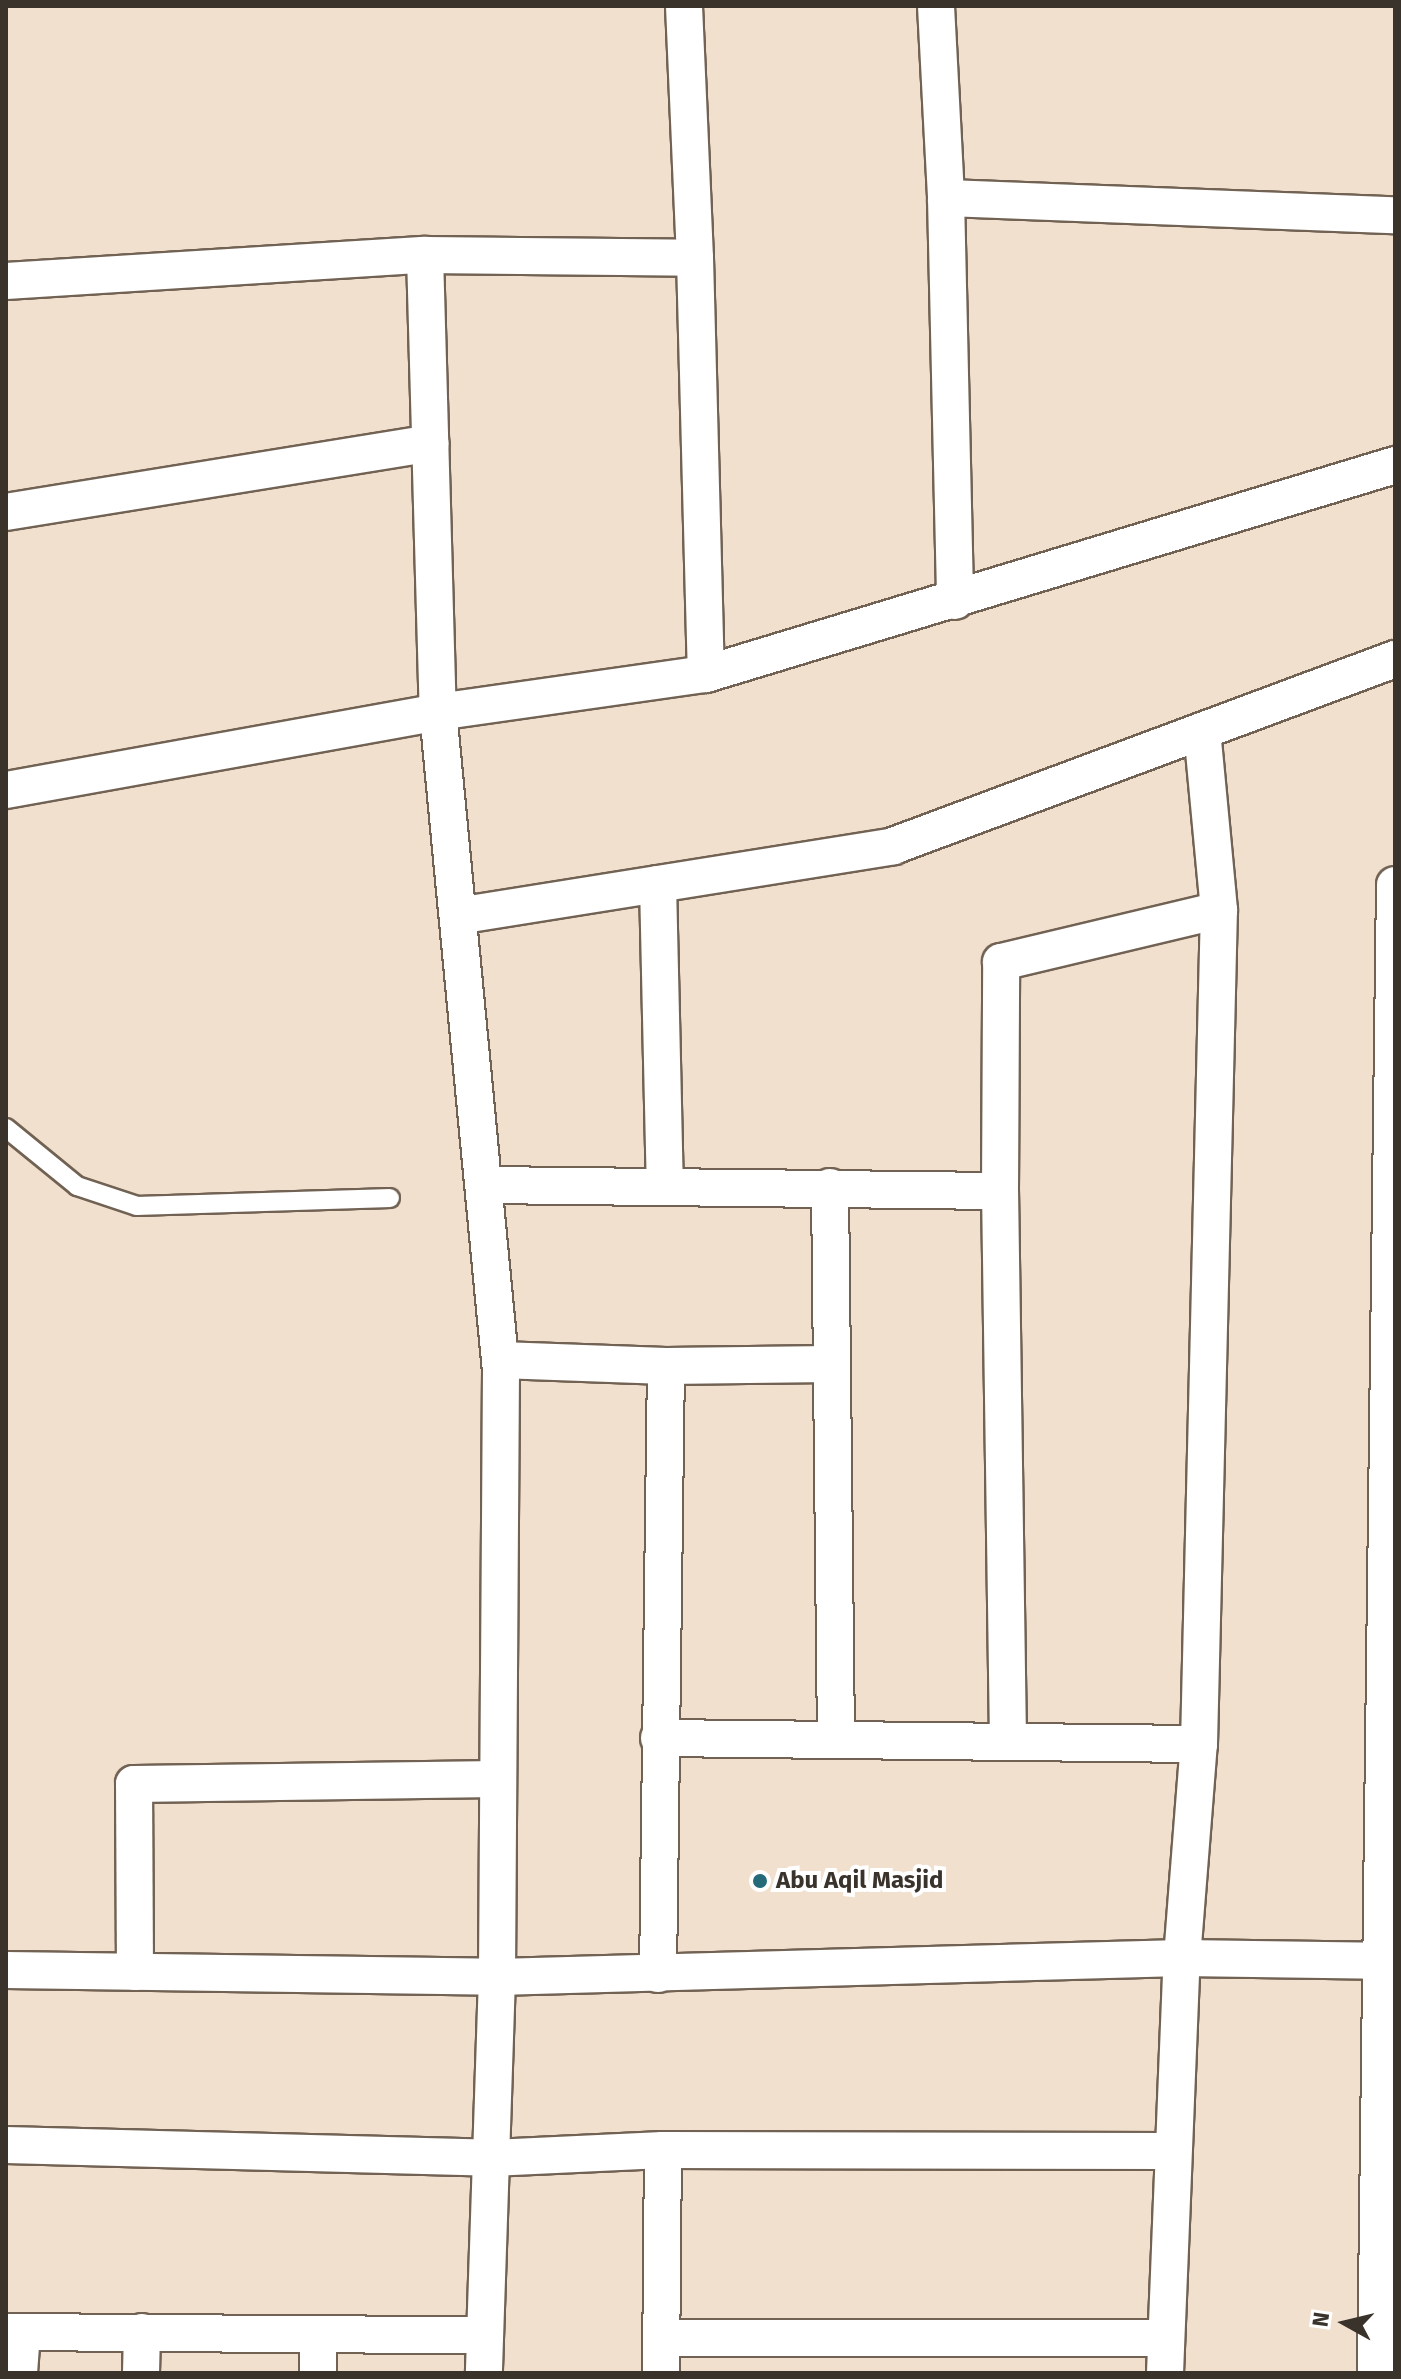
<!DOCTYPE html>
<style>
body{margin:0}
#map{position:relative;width:1401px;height:2379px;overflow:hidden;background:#f2e0cf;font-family:"Fira Sans",sans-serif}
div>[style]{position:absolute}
.roads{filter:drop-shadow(2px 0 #716253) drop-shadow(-2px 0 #716253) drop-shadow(0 2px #716253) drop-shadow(0 -2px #716253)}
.lane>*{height:18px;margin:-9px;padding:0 9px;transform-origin:9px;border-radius:9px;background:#fff}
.street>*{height:36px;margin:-18px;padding:0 18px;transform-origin:18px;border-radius:18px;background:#fff}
.dots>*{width:22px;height:22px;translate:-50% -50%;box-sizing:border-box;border:4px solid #fff;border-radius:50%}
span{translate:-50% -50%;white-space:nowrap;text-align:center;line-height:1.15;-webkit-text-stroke:8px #fff;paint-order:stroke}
.poi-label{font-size:24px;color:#3a332c;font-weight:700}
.left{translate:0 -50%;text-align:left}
.frame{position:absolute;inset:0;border:8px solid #3a332c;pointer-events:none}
.north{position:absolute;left:1305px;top:2283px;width:80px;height:80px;-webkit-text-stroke:6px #fff;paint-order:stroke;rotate:278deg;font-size:22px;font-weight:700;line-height:32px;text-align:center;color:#3a332c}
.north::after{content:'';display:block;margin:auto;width:28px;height:36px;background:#3a332c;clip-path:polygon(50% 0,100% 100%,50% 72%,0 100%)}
</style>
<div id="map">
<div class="roads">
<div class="lane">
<div style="left:6px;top:1128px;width:92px;rotate:39.2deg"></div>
<div style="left:77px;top:1186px;width:63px;rotate:18.4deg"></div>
<div style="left:137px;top:1206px;width:253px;rotate:-1.8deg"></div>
</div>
<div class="street">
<div style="left:684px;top:6px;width:252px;rotate:87.5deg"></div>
<div style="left:695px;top:258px;width:416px;rotate:88.5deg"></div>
<div style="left:936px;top:6px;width:192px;rotate:87deg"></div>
<div style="left:946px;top:198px;width:403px;rotate:88.7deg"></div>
<div style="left:946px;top:198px;width:449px;rotate:2.2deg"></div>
<div style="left:425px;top:255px;width:457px;rotate:88.4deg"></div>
<div style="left:438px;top:712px;width:662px;rotate:84.54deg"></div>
<div style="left:501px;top:1371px;width:606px;rotate:90.38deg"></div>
<div style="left:497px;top:1977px;width:396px;rotate:91.9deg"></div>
<div style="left:6px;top:281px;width:420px;rotate:-3.6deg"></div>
<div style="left:425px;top:255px;width:270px;rotate:0.6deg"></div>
<div style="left:6px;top:512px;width:430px;rotate:-9.2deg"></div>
<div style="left:6px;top:790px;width:439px;rotate:-10.2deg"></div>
<div style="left:438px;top:712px;width:271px;rotate:-8.1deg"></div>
<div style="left:706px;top:674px;width:720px;rotate:-16.87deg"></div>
<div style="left:658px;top:884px;width:302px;rotate:88.7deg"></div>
<div style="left:458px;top:916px;width:441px;rotate:-9.1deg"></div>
<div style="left:893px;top:846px;width:536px;rotate:-20.43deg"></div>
<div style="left:485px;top:1185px;width:515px;rotate:0.67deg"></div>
<div style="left:830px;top:1187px;width:552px;rotate:89.38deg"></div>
<div style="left:500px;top:1360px;width:166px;rotate:2.1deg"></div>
<div style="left:666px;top:1366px;width:164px;rotate:-0.7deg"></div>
<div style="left:659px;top:1738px;width:540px;rotate:0.64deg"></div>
<div style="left:1008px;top:1741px;width:550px;rotate:-90.83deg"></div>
<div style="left:1000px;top:1191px;width:229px;rotate:-89.7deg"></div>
<div style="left:1001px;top:962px;width:224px;rotate:-13.4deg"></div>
<div style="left:6px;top:1970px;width:491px;rotate:0.8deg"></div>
<div style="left:497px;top:1977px;width:685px;rotate:-1.59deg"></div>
<div style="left:1182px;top:1958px;width:213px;rotate:0.8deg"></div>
<div style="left:135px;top:1972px;width:188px;rotate:-90.3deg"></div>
<div style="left:134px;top:1784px;width:364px;rotate:-0.8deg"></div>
<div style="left:658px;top:1974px;width:608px;rotate:-89.25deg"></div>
<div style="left:6px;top:2145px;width:485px;rotate:1.5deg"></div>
<div style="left:491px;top:2158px;width:172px;rotate:-2.7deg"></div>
<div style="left:663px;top:2150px;width:510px;rotate:0.11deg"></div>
<div style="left:6px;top:2332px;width:479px;rotate:0.4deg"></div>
<div style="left:661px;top:2338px;width:504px"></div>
<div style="left:19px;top:2373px;width:41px;rotate:-85.8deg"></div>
<div style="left:141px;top:2373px;width:41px;rotate:-88.6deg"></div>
<div style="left:318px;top:2373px;width:39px;rotate:-89deg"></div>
<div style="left:661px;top:2373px;width:223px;rotate:-89.5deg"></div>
<div style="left:1165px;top:2373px;width:415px;rotate:-87.7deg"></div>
<div style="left:1182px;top:1958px;width:215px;rotate:-85.5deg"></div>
<div style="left:1199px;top:1744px;width:834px;rotate:-88.63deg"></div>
<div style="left:1219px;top:910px;width:180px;rotate:-95.4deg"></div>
<div style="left:1376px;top:2373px;width:1488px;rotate:-89.27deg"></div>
</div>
</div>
<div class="dots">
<div style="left:760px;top:1881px;background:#246a79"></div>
</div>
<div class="poi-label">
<span class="left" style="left:776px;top:1881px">Abu Aqil Masjid</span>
</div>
<div class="frame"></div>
<div class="north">N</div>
</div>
